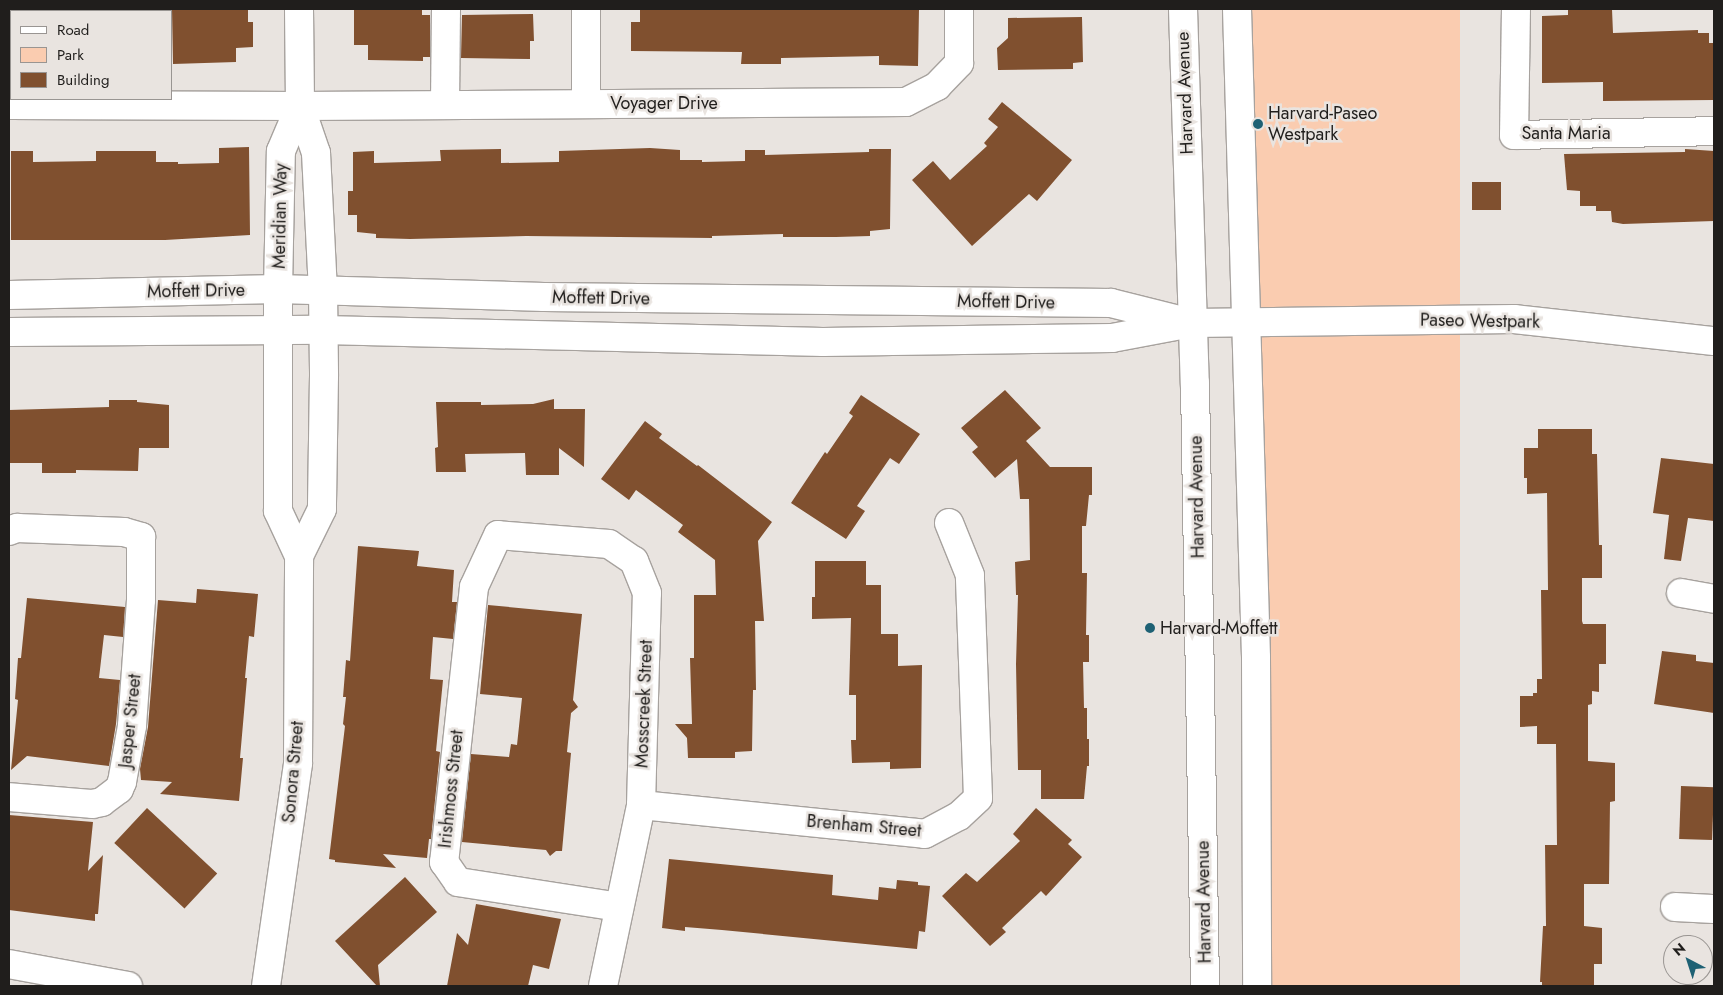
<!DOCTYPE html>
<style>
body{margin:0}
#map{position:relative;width:1723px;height:995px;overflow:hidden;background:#e9e4e0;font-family:Jost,sans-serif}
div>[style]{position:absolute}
.green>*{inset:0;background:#faccb0;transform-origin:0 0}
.building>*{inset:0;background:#80502f;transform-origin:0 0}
.roads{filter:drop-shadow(1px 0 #a7a29e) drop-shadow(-1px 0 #a7a29e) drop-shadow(0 1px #a7a29e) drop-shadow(0 -1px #a7a29e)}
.minor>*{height:28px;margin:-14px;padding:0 14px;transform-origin:14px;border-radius:14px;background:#fff}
.tertiary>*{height:28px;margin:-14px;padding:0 14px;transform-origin:14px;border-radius:14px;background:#fff}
.secondary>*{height:28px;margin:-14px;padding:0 14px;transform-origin:14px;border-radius:14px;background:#fff}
.dots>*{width:14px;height:14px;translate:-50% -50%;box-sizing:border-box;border:2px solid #e9e4e0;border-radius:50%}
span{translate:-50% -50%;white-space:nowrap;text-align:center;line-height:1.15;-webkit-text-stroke:5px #e9e4e0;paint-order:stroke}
.street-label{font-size:18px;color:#201e1c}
.poi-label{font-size:18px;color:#201e1c}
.left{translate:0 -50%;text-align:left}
.frame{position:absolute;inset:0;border:10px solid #201e1c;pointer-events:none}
.legend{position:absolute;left:10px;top:10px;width:162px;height:90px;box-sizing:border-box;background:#e9e4e0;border:1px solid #999592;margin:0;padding:6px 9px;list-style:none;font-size:15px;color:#201e1c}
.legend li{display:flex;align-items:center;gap:10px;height:25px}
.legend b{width:25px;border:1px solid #999592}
.north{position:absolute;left:1663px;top:935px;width:50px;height:50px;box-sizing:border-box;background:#e9e4e0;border:1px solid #999592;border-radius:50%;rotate:320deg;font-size:14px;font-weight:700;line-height:20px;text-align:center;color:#201e1c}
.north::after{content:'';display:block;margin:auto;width:18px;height:22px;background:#1e6174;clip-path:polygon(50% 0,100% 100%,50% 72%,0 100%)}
</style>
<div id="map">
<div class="green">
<div style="left:1249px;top:9px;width:211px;height:977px"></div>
</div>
<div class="building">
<div style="clip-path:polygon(172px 9px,248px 9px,248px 22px,253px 22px,253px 47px,236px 48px,236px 62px,173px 64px)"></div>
<div style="clip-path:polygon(354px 9px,422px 9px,422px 15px,430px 15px,430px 57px,423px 57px,423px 61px,368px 60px,368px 45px,354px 45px)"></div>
<div style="clip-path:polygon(640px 9px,919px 9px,918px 66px,879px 65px,879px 56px,781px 58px,781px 64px,741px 64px,742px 52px,631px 51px,631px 22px,640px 22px)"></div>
<div style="clip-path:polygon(1568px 9px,1612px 9px,1613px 33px,1698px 30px,1698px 33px,1709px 33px,1709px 43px,1714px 43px,1714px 100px,1603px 101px,1603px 82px,1542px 83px,1542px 16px,1568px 15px)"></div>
<div style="clip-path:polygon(533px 14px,534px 41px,530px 41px,530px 59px,461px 58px,462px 15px)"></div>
<div style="clip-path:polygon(1082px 17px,1083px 62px,1073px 63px,1073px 69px,998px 70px,997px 48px,1008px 38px,1008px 18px)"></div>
<div style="clip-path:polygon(1002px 102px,1072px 160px,1037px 201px,1029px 194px,972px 246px,912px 180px,933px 161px,950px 180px,987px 146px,984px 143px,998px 127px,988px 119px)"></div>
<div style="clip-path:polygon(249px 147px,250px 235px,165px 240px,11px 240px,11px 151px,33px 151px,33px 162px,96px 161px,96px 151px,156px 151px,156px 162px,178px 162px,178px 164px,219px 163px,219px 148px)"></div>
<div style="clip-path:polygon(650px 148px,680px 150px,680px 160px,702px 160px,702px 162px,745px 161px,745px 150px,765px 150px,765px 155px,869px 152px,869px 149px,891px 149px,890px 229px,870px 231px,870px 236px,836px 237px,783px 237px,783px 234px,712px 236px,712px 238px,526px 236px,410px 239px,376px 238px,376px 234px,357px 232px,357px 215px,348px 215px,348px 191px,353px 191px,353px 152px,374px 151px,374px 163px,441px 161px,440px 150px,501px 149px,501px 163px,559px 162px,559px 151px)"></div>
<div style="clip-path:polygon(1685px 149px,1714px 151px,1714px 221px,1623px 224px,1612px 222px,1611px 211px,1596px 211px,1596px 206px,1580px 206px,1580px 191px,1567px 190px,1564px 154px,1685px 152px)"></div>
<div style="left:1472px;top:182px;width:29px;height:28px"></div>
<div style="clip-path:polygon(1005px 390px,1041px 428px,1026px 441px,1050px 467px,1092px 467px,1092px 495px,1089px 495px,1086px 526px,1082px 526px,1082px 573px,1087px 573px,1086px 635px,1089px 635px,1089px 662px,1083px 662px,1084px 708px,1087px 708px,1087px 739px,1089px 739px,1089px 766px,1087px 766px,1084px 799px,1041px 799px,1041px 770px,1018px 770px,1016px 664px,1018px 595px,1016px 595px,1015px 562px,1030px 560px,1029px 499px,1020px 499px,1017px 459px,995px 478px,972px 452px,978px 447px,961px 428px)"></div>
<div style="clip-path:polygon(861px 395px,920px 434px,899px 464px,890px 458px,857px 506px,865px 511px,846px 539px,791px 503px,825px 452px,827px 454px,853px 416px,849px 413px)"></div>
<div style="clip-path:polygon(554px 399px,554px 409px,585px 409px,584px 467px,559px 448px,559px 475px,526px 475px,525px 453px,465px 454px,466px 472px,436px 472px,435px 448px,438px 447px,436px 402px,481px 402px,481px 405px,533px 404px)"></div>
<div style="clip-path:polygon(109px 400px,137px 400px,137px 402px,169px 405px,169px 448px,139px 448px,138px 471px,76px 470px,76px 473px,42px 473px,42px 463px,9px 463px,9px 410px,109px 407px)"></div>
<div style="clip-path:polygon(645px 421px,662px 434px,659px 438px,697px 466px,698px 465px,772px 522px,758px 541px,764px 621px,755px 621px,756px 690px,753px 690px,752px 751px,735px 752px,735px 758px,688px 758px,687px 738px,675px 724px,692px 724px,690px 658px,694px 658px,694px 595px,716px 595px,715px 560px,678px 532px,683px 525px,636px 490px,629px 500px,601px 479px)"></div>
<div style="clip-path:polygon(1538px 429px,1592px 429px,1592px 454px,1597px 454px,1599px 545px,1602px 545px,1602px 578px,1582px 578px,1582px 621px,1583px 624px,1606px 624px,1606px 664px,1599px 664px,1599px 692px,1592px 691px,1592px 704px,1588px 705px,1588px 761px,1615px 763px,1615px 801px,1610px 802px,1609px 884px,1584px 884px,1584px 926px,1602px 928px,1602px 964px,1594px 964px,1594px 986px,1542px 986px,1542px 982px,1540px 982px,1543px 926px,1546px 926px,1545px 845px,1557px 845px,1556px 744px,1537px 744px,1537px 726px,1520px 727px,1520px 696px,1533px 696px,1533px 693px,1537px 693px,1537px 679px,1542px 679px,1541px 590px,1548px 590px,1547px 493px,1527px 494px,1527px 478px,1524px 478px,1524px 448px,1538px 448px)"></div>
<div style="clip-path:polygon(1661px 458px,1714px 464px,1714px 521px,1688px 518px,1681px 561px,1664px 559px,1669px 515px,1653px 513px)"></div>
<div style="clip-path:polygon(358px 546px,419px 551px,417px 566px,454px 570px,452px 602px,457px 602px,453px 639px,433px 637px,430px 679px,443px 680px,436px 751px,440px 752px,431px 839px,429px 839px,427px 858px,383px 854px,396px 868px,335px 862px,335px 860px,329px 859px,345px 726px,343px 724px,346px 697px,343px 697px,346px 660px,350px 661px)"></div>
<div style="clip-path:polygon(815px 561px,866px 561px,866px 585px,881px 585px,881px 634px,898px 634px,898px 666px,922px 665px,921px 768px,890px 769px,890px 762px,852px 763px,851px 740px,856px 740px,856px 695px,849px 695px,851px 618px,812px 619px,812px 597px,815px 597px)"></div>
<div style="clip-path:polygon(197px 589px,258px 594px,254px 637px,249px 636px,245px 678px,247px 678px,240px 758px,243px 758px,239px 801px,160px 794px,172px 782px,141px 780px,140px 769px,148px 727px,158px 600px,196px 603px)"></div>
<div style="clip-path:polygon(27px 598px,125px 607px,123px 637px,104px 635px,99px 678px,120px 680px,116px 724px,109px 766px,27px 756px,11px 770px,18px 700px,15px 699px,18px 658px,21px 658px)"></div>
<div style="clip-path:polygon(488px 605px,582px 614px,573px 700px,578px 707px,571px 713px,567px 752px,571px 753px,562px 851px,556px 851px,550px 856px,546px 850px,462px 842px,471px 754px,509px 757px,511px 744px,517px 745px,522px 698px,480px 694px)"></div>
<div style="clip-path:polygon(1662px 651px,1696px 655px,1696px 661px,1714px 663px,1714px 713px,1654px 704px)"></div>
<div style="left:1681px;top:786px;width:33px;height:53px;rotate:2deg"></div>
<div style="left:147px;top:808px;width:96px;height:48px;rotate:43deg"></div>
<div style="clip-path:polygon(1036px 808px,1072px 840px,1068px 844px,1082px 857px,1046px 896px,1041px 891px,1002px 928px,1006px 932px,990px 946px,942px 896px,966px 873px,977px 882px,1020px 841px,1013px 834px)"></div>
<div style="clip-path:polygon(9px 815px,93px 822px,88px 871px,103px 855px,98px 914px,95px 914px,95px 921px,9px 910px)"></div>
<div style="clip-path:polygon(669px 859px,833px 875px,832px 895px,878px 900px,879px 887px,896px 889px,897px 880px,918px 882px,918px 885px,930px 886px,925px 932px,919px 931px,917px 949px,722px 930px,685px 927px,685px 931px,662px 928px)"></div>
<div style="clip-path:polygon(405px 877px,437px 912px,378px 965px,380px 986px,377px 986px,335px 941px)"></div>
<div style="clip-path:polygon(476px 904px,561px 919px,549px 969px,533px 965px,528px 986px,447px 986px,457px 933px,468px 945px)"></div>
</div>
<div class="roads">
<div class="minor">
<div style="left:20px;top:9px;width:2px;rotate:90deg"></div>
<div style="left:299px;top:9px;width:97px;rotate:89.4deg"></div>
<div style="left:300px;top:106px;width:50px;rotate:71.2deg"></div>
<div style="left:316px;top:153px;width:137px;rotate:87.1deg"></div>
<div style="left:323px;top:290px;width:86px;rotate:89.3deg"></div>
<div style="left:324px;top:376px;width:133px;rotate:90.9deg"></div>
<div style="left:322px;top:509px;width:52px;rotate:116.1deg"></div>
<div style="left:586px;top:9px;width:95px;rotate:90deg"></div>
<div style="left:1516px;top:9px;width:126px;rotate:90.9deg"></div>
<div style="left:1514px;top:135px;width:200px;rotate:-1.1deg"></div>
<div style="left:445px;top:104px;width:95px;rotate:-89.4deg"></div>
<div style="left:9px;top:105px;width:291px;rotate:0.2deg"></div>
<div style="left:300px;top:106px;width:606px;rotate:-0.38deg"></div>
<div style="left:906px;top:102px;width:35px;rotate:-27deg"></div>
<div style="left:937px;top:86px;width:32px;rotate:-46deg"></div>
<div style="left:959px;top:63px;width:54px;rotate:-90deg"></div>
<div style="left:9px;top:531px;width:9px;rotate:-21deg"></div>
<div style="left:17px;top:528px;width:107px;rotate:2.1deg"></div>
<div style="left:124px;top:532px;width:18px;rotate:16deg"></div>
<div style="left:141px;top:537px;width:63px;rotate:90deg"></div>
<div style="left:141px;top:600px;width:126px;rotate:94.1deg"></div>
<div style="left:132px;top:726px;width:57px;rotate:100.1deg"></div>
<div style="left:122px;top:782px;width:8px;rotate:113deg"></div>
<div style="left:119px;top:789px;width:21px;rotate:143deg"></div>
<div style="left:102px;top:802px;width:10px;rotate:169deg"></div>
<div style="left:92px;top:804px;width:83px;rotate:-175.2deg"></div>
<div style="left:1681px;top:593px;width:34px;rotate:10deg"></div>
<div style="left:641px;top:805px;width:285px;rotate:5.8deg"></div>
<div style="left:925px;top:834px;width:38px;rotate:-28deg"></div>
<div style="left:959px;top:816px;width:26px;rotate:-43deg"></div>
<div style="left:978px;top:798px;width:223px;rotate:-92.1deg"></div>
<div style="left:970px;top:575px;width:56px;rotate:-112deg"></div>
<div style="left:1675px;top:907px;width:39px;rotate:3deg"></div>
<div style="left:9px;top:964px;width:121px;rotate:10.5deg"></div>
<div style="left:266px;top:986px;width:225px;rotate:-81.8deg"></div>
<div style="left:298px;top:763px;width:207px;rotate:-89.7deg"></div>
<div style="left:299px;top:556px;width:50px;rotate:-115deg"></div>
<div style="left:278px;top:511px;width:222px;rotate:-90deg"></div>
<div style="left:278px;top:289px;width:138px;rotate:-88.8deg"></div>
<div style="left:281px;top:151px;width:49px;rotate:-67.1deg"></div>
<div style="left:603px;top:986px;width:185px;rotate:-78.1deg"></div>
<div style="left:641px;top:805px;width:212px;rotate:-88.4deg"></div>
<div style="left:647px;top:593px;width:35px;rotate:-112deg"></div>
<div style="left:634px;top:561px;width:30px;rotate:-146deg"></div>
<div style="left:609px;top:544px;width:111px;rotate:-175.4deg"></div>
<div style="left:498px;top:535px;width:57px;rotate:114.8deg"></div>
<div style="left:474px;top:587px;width:277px;rotate:96.2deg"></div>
<div style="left:444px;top:862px;width:24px;rotate:55deg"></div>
<div style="left:458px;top:882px;width:163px;rotate:8.8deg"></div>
</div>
<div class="tertiary">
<div style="left:9px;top:295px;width:269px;rotate:-1.3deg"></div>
<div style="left:278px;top:289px;width:266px;rotate:1.7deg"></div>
<div style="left:544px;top:297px;width:567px;rotate:0.61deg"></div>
<div style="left:1111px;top:303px;width:74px;rotate:14deg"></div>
<div style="left:9px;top:332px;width:314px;rotate:-0.4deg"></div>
<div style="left:323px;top:330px;width:500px;rotate:1.37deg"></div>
<div style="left:823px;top:342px;width:289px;rotate:-0.8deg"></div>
<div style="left:1112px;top:338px;width:81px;rotate:-10.6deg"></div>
<div style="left:1192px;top:323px;width:322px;rotate:-0.7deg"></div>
<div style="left:1514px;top:319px;width:201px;rotate:6.3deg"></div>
</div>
<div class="secondary">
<div style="left:1183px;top:9px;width:374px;rotate:88.2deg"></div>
<div style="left:1195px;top:383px;width:603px;rotate:89.05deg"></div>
<div style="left:1237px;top:9px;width:649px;rotate:88.32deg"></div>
<div style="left:1256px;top:658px;width:328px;rotate:89.8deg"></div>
</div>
</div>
<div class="dots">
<div style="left:1258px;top:124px;background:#1e6174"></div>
<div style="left:1150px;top:628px;background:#1e6174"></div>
</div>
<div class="street-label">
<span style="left:1185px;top:93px;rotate:-92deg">Harvard Avenue</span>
<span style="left:664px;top:103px">Voyager Drive</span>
<span style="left:1566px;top:133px">Santa Maria</span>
<span style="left:280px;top:216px;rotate:-89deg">Meridian Way</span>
<span style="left:196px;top:291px;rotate:-1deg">Moffett Drive</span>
<span style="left:601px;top:298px;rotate:1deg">Moffett Drive</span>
<span style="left:1006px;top:302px;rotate:1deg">Moffett Drive</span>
<span style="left:1480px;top:321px;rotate:1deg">Paseo Westpark</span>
<span style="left:1197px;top:497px;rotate:-91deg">Harvard Avenue</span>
<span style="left:644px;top:704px;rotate:-88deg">Mosscreek Street</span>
<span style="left:130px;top:721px;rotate:-84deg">Jasper Street</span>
<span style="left:293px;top:772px;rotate:-85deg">Sonora Street</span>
<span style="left:451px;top:789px;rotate:-84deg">Irishmoss Street</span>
<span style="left:864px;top:826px;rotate:5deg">Brenham Street</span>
<span style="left:1204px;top:902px;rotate:-91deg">Harvard Avenue</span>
</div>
<div class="poi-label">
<span class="left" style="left:1268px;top:124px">Harvard-Paseo<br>Westpark</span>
<span class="left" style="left:1160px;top:628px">Harvard-Moffett</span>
</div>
<div class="frame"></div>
<ul class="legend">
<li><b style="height:6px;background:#fff"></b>Road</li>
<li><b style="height:14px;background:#faccb0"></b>Park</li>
<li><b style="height:14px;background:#80502f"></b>Building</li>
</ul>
<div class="north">N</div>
</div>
